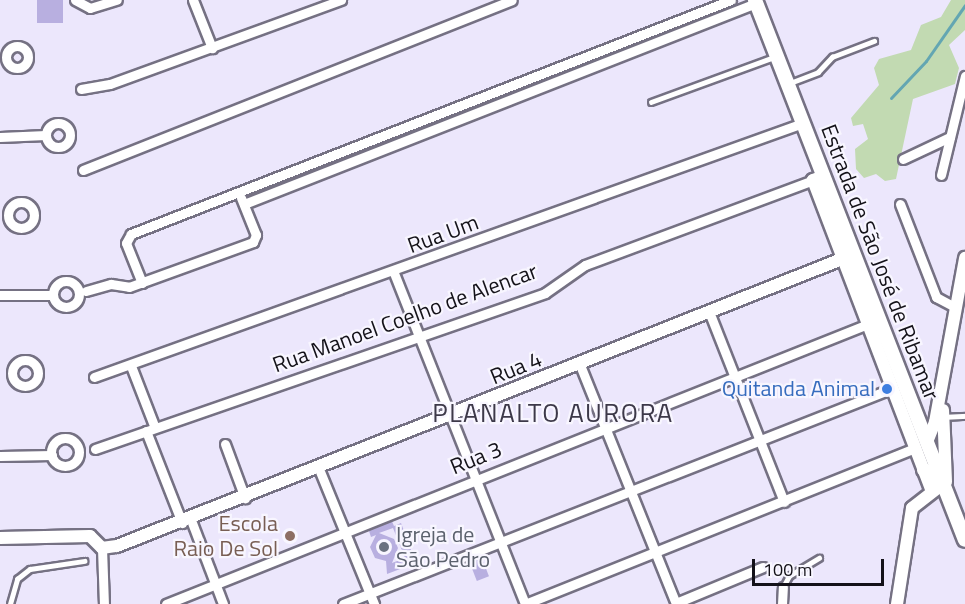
<!DOCTYPE html>
<meta charset="utf-8">
<style>
body{margin:0}
#map{position:relative;width:965px;height:604px;overflow:hidden;background:#ece7fc;font-family:"Titillium Web",sans-serif}
div>[style]{position:absolute}
.green>*{inset:0;background:#c2dab2}
.stream>*{height:3px;margin:-1.5px;padding:0 1.5px;transform-origin:1.5px;border-radius:1.5px;background:#63a6b2}
.building>*{inset:0;background:#b8afe0;transform-origin:0 0}
.roads{filter:drop-shadow(2px 0 #757183) drop-shadow(-2px 0 #757183) drop-shadow(0 2px #757183) drop-shadow(0 -2px #757183)}
.lane>*{height:4.5px;margin:-2.25px;padding:0 2.25px;transform-origin:2.25px;border-radius:2.25px;background:#fff}
.street>*{height:9px;margin:-4.5px;padding:0 4.5px;transform-origin:4.5px;border-radius:4.5px;background:#fff}
.street>.ring{margin:-4.5px;padding:0;box-sizing:content-box;background:none;border:9px solid #fff;border-radius:50%}
.secondary>*{height:12px;margin:-6px;padding:0 6px;transform-origin:6px;border-radius:6px;background:#fff}
.primary>*{height:14px;margin:-7px;padding:0 7px;transform-origin:7px;border-radius:7px;background:#fff}
.dots>*{width:16px;height:16px;translate:-50% -50%;box-sizing:border-box;border:3px solid #f8f6ff;border-radius:50%}
span{translate:-50% -50%;white-space:nowrap;text-align:center;line-height:1.15;-webkit-text-stroke:4.5px #f8f6ff;paint-order:stroke}
.street-label{font-size:22px;color:#141219}
.shop-label{font-size:22px;color:#366cbe}
.right{translate:-100% -50%;text-align:right}
.education-label{font-size:22px;color:#785e54}
.worship-label{font-size:22px;color:#5b616d}
.left{translate:0 -50%;text-align:left}
.quarter-label{font-size:26px;color:#3d3949;letter-spacing:1.5px}
.scale{position:absolute;left:752px;top:559px;width:132px;height:27px;box-sizing:border-box;border:3px solid #141219;border-top:0;padding-left:8px;font-size:18px;line-height:21px;white-space:nowrap;color:#141219;-webkit-text-stroke:4px #f8f6ff;paint-order:stroke}
</style>
<div id="map">
<div class="green">
<div style="clip-path:polygon(951px 0,965px 0,965px 30px,949px 45px,959px 68px,955px 84px,913px 99px,896px 179px,885px 181px,876px 174px,864px 178px,856px 169px,855px 149px,868px 139px,863px 124px,853px 126px,851px 118px,879px 85px,874px 68px,879px 59px,911px 50px,921px 25px,941px 17px)"></div>
</div>
<div class="stream">
<div style="left:891px;top:98px;width:51px;rotate:-46.6deg"></div>
<div style="left:926px;top:61px;width:68px;rotate:-55.1deg"></div>
</div>
<div class="building">
<div style="left:37px;top:0;width:26px;height:23px"></div>
<div style="clip-path:polygon(evenodd,391px 519px,394px 526px,401px 523px,416px 563px,387px 574px,386px 561px,375px 558px,370px 547px,376px 535px,371px 537px,368px 528px,391px 519px,393px 528px,405px 558px,392px 563px,398px 548px,394px 539px,379px 533px,393px 528px)"></div>
<div style="left:480px;top:553px;width:25px;height:13px;rotate:69deg"></div>
</div>
<div class="roads">
<div class="lane">
<div style="left:790px;top:83px;width:30px;rotate:-21deg"></div>
<div style="left:818px;top:72px;width:21px;rotate:-47deg"></div>
<div style="left:832px;top:57px;width:45px;rotate:-20.9deg"></div>
<div style="left:651px;top:102px;width:131px;rotate:-20.1deg"></div>
<div style="left:944px;top:417px;width:21px;rotate:-3deg"></div>
<div style="left:783px;top:587px;width:13px;rotate:-61deg"></div>
<div style="left:789px;top:576px;width:35px;rotate:-31deg"></div>
<div style="left:10px;top:604px;width:26px;rotate:-74deg"></div>
<div style="left:17px;top:579px;width:16px;rotate:-38deg"></div>
<div style="left:30px;top:569px;width:55px;rotate:-8.4deg"></div>
</div>
<div class="street">
<div style="left:75px;top:0;width:17px;rotate:28deg"></div>
<div style="left:90px;top:8px;width:28px;rotate:-17deg"></div>
<div style="left:193px;top:0;width:52px;rotate:68.4deg"></div>
<div class="ring" style="left:6px;top:46px;width:13px;height:13px"></div>
<div style="left:81px;top:89px;width:29px;rotate:-10deg"></div>
<div style="left:110px;top:84px;width:246px;rotate:-20deg"></div>
<div class="ring" style="left:46px;top:123px;width:15px;height:15px"></div>
<div style="left:0;top:137px;width:46px;rotate:-2.5deg"></div>
<div style="left:903px;top:159px;width:52px;rotate:-25.1deg"></div>
<div style="left:83px;top:170px;width:461px;rotate:-21.6deg"></div>
<div style="left:941px;top:175px;width:102px;rotate:-76.4deg"></div>
<div class="ring" style="left:8px;top:202px;width:17px;height:17px"></div>
<div style="left:244px;top:204px;width:550px;rotate:-21.43deg"></div>
<div style="left:900px;top:204px;width:100px;rotate:68.8deg"></div>
<div style="left:936px;top:297px;width:21px;rotate:28deg"></div>
<div style="left:394px;top:273px;width:356px;rotate:68.4deg"></div>
<div style="left:525px;top:604px;width:420px;rotate:-21.8deg"></div>
<div class="ring" style="left:53px;top:281px;width:17px;height:17px"></div>
<div style="left:142px;top:283px;width:43px;rotate:-111.8deg"></div>
<div style="left:126px;top:243px;width:10px;rotate:-61deg"></div>
<div style="left:131px;top:234px;width:644px;rotate:-21.31deg"></div>
<div style="left:86px;top:291px;width:26px;rotate:-16deg"></div>
<div style="left:111px;top:284px;width:18px;rotate:9deg"></div>
<div style="left:129px;top:287px;width:132px;rotate:-19.9deg"></div>
<div style="left:253px;top:242px;width:8px;rotate:-67deg"></div>
<div style="left:256px;top:235px;width:40px;rotate:-112deg"></div>
<div style="left:0;top:295px;width:53px"></div>
<div style="left:710px;top:314px;width:202px;rotate:68.5deg"></div>
<div class="ring" style="left:12px;top:360px;width:17px;height:17px"></div>
<div style="left:580px;top:365px;width:258px;rotate:68.1deg"></div>
<div style="left:131px;top:366px;width:66px;rotate:68.8deg"></div>
<div style="left:94px;top:377px;width:753px;rotate:-19.71deg"></div>
<div style="left:146px;top:431px;width:99px;rotate:68.6deg"></div>
<div class="ring" style="left:51px;top:438px;width:19px;height:19px"></div>
<div style="left:225px;top:444px;width:58px;rotate:69.7deg"></div>
<div style="left:95px;top:449px;width:476px;rotate:-19.1deg"></div>
<div style="left:545px;top:293px;width:49px;rotate:-35deg"></div>
<div style="left:585px;top:265px;width:243px;rotate:-20.4deg"></div>
<div style="left:0;top:456px;width:52px;rotate:-1.1deg"></div>
<div style="left:319px;top:469px;width:146px;rotate:67.8deg"></div>
<div style="left:191px;top:520px;width:90px;rotate:69.1deg"></div>
<div style="left:102px;top:548px;width:56px;rotate:88deg"></div>
<div style="left:676px;top:603px;width:94px;rotate:-22.5deg"></div>
<div style="left:166px;top:604px;width:756px;rotate:-21.75deg"></div>
<div style="left:343px;top:604px;width:591px;rotate:-21.44deg"></div>
<div style="left:782px;top:604px;width:17px;rotate:-87deg"></div>
</div>
<div class="secondary">
<div style="left:824px;top:176px;width:12px;rotate:160deg"></div>
<div style="left:813px;top:180px;width:333px;rotate:69.1deg"></div>
<div style="left:943px;top:410px;width:72px;rotate:87.6deg"></div>
<div style="left:927px;top:442px;width:22px;rotate:-68deg"></div>
<div style="left:935px;top:422px;width:167px;rotate:-79.6deg"></div>
<div style="left:0;top:538px;width:90px;rotate:-1.3deg"></div>
<div style="left:90px;top:536px;width:17px;rotate:45deg"></div>
<div style="left:102px;top:548px;width:15px;rotate:-8deg"></div>
<div style="left:117px;top:546px;width:780px;rotate:-21.6deg"></div>
<div style="left:897px;top:604px;width:97px;rotate:-81.1deg"></div>
<div style="left:912px;top:508px;width:33px;rotate:-38deg"></div>
</div>
<div class="primary">
<div style="left:755px;top:0;width:579px;rotate:68.75deg"></div>
<div style="left:924px;top:470px;width:24px;rotate:38deg"></div>
</div>
</div>
<div class="dots">
<div style="left:887px;top:389px;background:#3f7fe0"></div>
<div style="left:290px;top:536px;background:#8d6e63"></div>
<div style="left:384px;top:547px;background:#6b7280"></div>
</div>
<div class="street-label">
<span style="left:443px;top:234px;rotate:-20deg">Rua Um</span>
<span style="left:880px;top:262px;rotate:69deg">Estrada de São José de Ribamar</span>
<span style="left:405px;top:318px;rotate:-20deg">Rua Manoel Coelho de Alencar</span>
<span style="left:516px;top:368px;rotate:-22deg">Rua 4</span>
<span style="left:476px;top:458px;rotate:-22deg">Rua 3</span>
</div>
<div class="shop-label">
<span class="right" style="left:875px;top:389px">Quitanda Animal</span>
</div>
<div class="education-label">
<span class="right" style="left:278px;top:536px">Escola<br>Raio De Sol</span>
</div>
<div class="worship-label">
<span class="left" style="left:396px;top:547px">Igreja de<br>São Pedro</span>
</div>
<div class="quarter-label">
<span style="left:553px;top:413px">PLANALTO AURORA</span>
</div>
<div class="scale">100 m</div>
</div>
